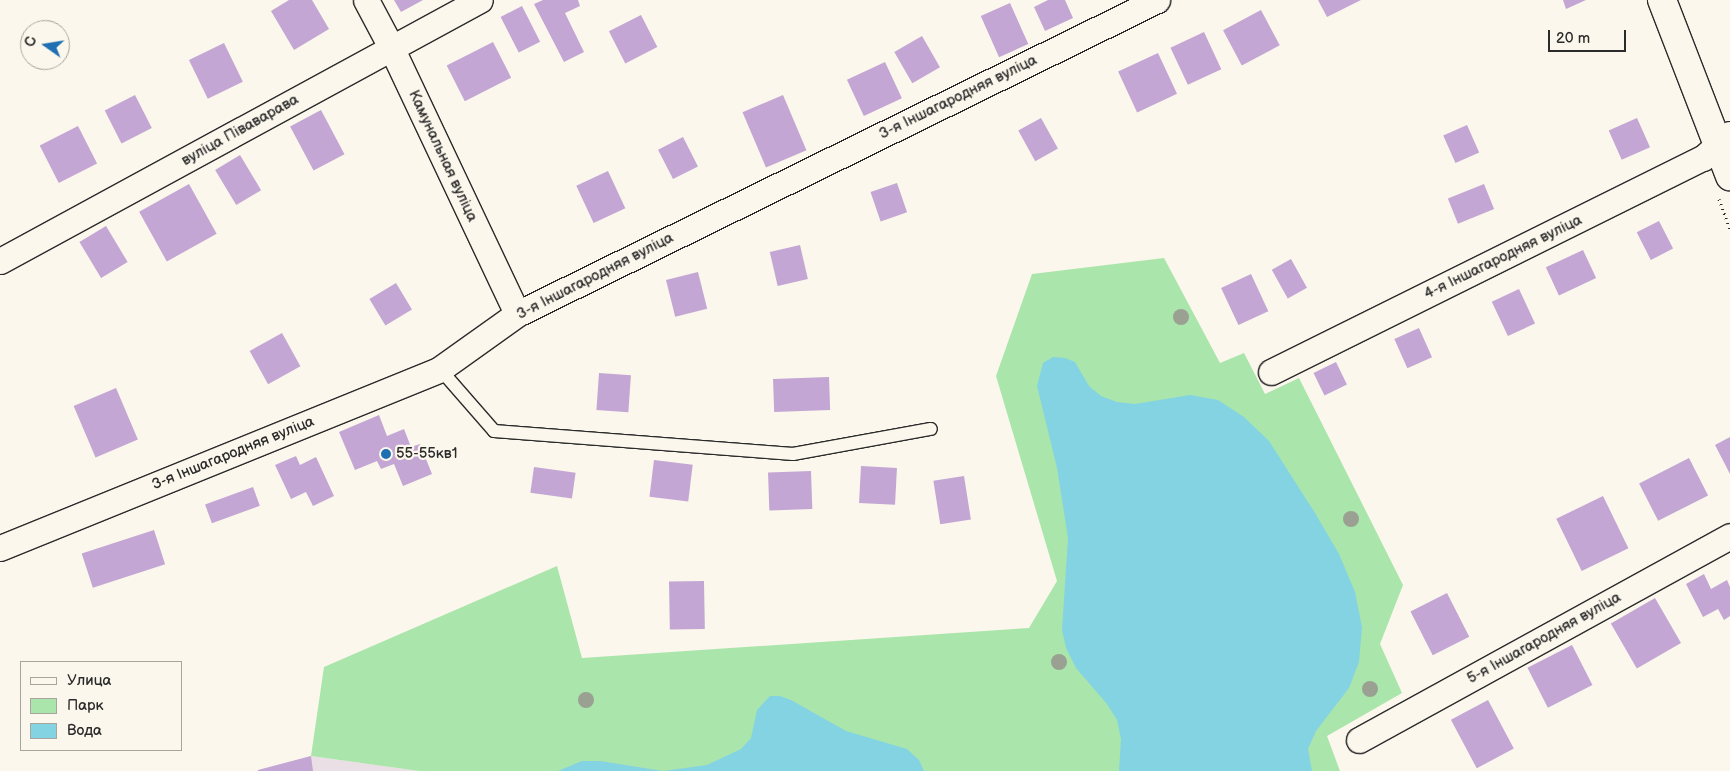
<!DOCTYPE html>
<meta charset="utf-8">
<style>
body{margin:0}
#map{position:relative;width:1730px;height:771px;overflow:hidden;background:#fbf7ec;font-family:"Balsamiq Sans",sans-serif}
div>[style]{position:absolute}
.built>*{inset:0;background:#eadfe4}
.green>*{inset:0;background:#aae5ab}
.water>*{inset:0;background:#84d3e3}
.building>*{inset:0;background:#c3a6d3;transform-origin:0 0}
.path>*{height:3px;margin-top:-1.5px;transform-origin:0;background:repeating-linear-gradient(90deg,#2b2b2b 0 1px,transparent 0 5px)}
.roads{filter:drop-shadow(1px 0 #2b2b2b) drop-shadow(-1px 0 #2b2b2b) drop-shadow(0 1px #2b2b2b) drop-shadow(0 -1px #2b2b2b)}
.service>*{height:12px;margin:-6px;padding:0 6px;transform-origin:6px;border-radius:6px;background:#fbf7ec}
.minor>*{height:25px;margin:-12.5px;padding:0 12.5px;transform-origin:12.5px;border-radius:12.5px;background:#fbf7ec}
.tertiary>*{height:28px;margin:-14px;padding:0 14px;transform-origin:14px;border-radius:14px;background:#fbf7ec}
.trees>*{width:16px;height:16px;margin:-8px;border-radius:50%;background:#9aa193}
.dots>*{width:14px;height:14px;translate:-50% -50%;box-sizing:border-box;border:2px solid #fbf7ec;border-radius:50%}
span{translate:-50% -50%;white-space:nowrap;text-align:center;line-height:1.15;-webkit-text-stroke:4.5px #fbf7ec;paint-order:stroke}
.street-label{font-size:15px;color:#2b2b2b}
.poi-label{font-size:15px;color:#2b2b2b}
.left{translate:0 -50%;text-align:left}
.legend{position:absolute;left:20px;top:661px;width:162px;height:90px;box-sizing:border-box;background:#fbf7ec;border:1px solid #a8a59f;margin:0;padding:6px 9px;list-style:none;font-size:15px;color:#2b2b2b}
.legend li{display:flex;align-items:center;gap:10px;height:25px}
.legend b{width:25px;border:1px solid #a8a59f}
.north{position:absolute;left:20px;top:20px;width:50px;height:50px;box-sizing:border-box;background:#fbf7ec;border:1px solid #a8a59f;border-radius:50%;rotate:283deg;font-size:14px;font-weight:700;line-height:20px;text-align:center;color:#2b2b2b}
.north::after{content:'';display:block;margin:auto;width:18px;height:22px;background:#1f6fb2;clip-path:polygon(50% 0,100% 100%,50% 72%,0 100%)}
.scale{position:absolute;left:1548px;top:30px;width:78px;height:22px;box-sizing:border-box;border:2px solid #2b2b2b;border-top:0;padding-left:6px;font-size:15px;line-height:18px;white-space:nowrap;color:#2b2b2b;-webkit-text-stroke:4px #fbf7ec;paint-order:stroke}
</style>
<div id="map">
<div class="built">
<div style="clip-path:polygon(311px 756px,419px 771px,256px 771px)"></div>
</div>
<div class="green">
<div style="clip-path:polygon(1164px 258px,1220px 363px,1244px 353px,1265px 394px,1299px 378px,1403px 585px,1380px 644px,1402px 693px,1327px 736px,1340px 771px,419px 771px,311px 756px,324px 667px,557px 566px,582px 658px,1029px 628px,1057px 581px,996px 376px,1032px 274px)"></div>
</div>
<div class="water">
<div style="clip-path:polygon(1053px 357px,1065px 358px,1075px 362px,1089px 386px,1101px 396px,1117px 402px,1135px 404px,1190px 395px,1218px 400px,1244px 417px,1269px 441px,1315px 513px,1339px 554px,1355px 592px,1362px 627px,1359px 662px,1349px 688px,1316px 731px,1308px 749px,1312px 771px,1119px 771px,1121px 739px,1117px 720px,1107px 704px,1076px 668px,1066px 648px,1062px 630px,1068px 538px,1057px 468px,1037px 386px,1043px 363px)"></div>
<div style="clip-path:polygon(770px 696px,780px 696px,791px 700px,846px 731px,907px 749px,919px 760px,924px 771px,558px 771px,582px 761px,600px 761px,663px 771px,707px 765px,741px 749px,751px 738px,757px 710px)"></div>
</div>
<div class="building">
<div style="clip-path:polygon(289px 0,312px 0,329px 29px,294px 50px,271px 11px)"></div>
<div style="clip-path:polygon(394px 0,423px 0,401px 12px)"></div>
<div style="clip-path:polygon(543px 0,578px 0,580px 6px,565px 13px,584px 52px,564px 62px,534px 4px)"></div>
<div style="clip-path:polygon(1048px 0,1065px 0,1073px 18px,1045px 31px,1034px 7px)"></div>
<div style="clip-path:polygon(1318px 0,1361px 0,1327px 17px)"></div>
<div style="clip-path:polygon(1563px 0,1586px 0,1566px 9px)"></div>
<div style="left:1010px;top:3px;width:45px;height:32px;rotate:66deg"></div>
<div style="left:522px;top:6px;width:40px;height:24px;rotate:63deg"></div>
<div style="left:1261px;top:10px;width:40px;height:43px;rotate:62deg"></div>
<div style="left:641px;top:15px;width:36px;height:36px;rotate:63deg"></div>
<div style="left:1204px;top:32px;width:41px;height:37px;rotate:65deg"></div>
<div style="left:922px;top:36px;width:36px;height:32px;rotate:60deg"></div>
<div style="left:493px;top:42px;width:40px;height:52px;rotate:63deg"></div>
<div style="left:224px;top:43px;width:43px;height:39px;rotate:64deg"></div>
<div style="left:1158px;top:53px;width:45px;height:44px;rotate:65deg"></div>
<div style="left:885px;top:62px;width:40px;height:42px;rotate:65deg"></div>
<div style="left:135px;top:95px;width:37px;height:34px;rotate:63deg"></div>
<div style="left:783px;top:95px;width:60px;height:44px;rotate:67deg"></div>
<div style="left:321px;top:110px;width:50px;height:35px;rotate:62deg"></div>
<div style="left:1041px;top:118px;width:35px;height:26px;rotate:61deg"></div>
<div style="left:1637px;top:118px;width:32px;height:31px;rotate:66deg"></div>
<div style="left:1467px;top:125px;width:30px;height:26px;rotate:66deg"></div>
<div style="left:78px;top:126px;width:42px;height:43px;rotate:63deg"></div>
<div style="left:683px;top:137px;width:33px;height:28px;rotate:63deg"></div>
<div style="left:240px;top:155px;width:41px;height:29px;rotate:59deg"></div>
<div style="left:608px;top:171px;width:41px;height:35px;rotate:65deg"></div>
<div style="left:897px;top:183px;width:31px;height:28px;rotate:71deg"></div>
<div style="left:189px;top:184px;width:57px;height:57px;rotate:61deg"></div>
<div style="left:1484px;top:184px;width:27px;height:39px;rotate:68deg"></div>
<div style="left:1659px;top:221px;width:31px;height:25px;rotate:63deg"></div>
<div style="left:106px;top:226px;width:42px;height:31px;rotate:59deg"></div>
<div style="left:800px;top:245px;width:35px;height:31px;rotate:77deg"></div>
<div style="left:1583px;top:250px;width:31px;height:41px;rotate:65deg"></div>
<div style="left:1291px;top:259px;width:33px;height:22px;rotate:61deg"></div>
<div style="left:698px;top:272px;width:38px;height:33px;rotate:76deg"></div>
<div style="left:1251px;top:274px;width:41px;height:33px;rotate:65deg"></div>
<div style="left:396px;top:283px;width:31px;height:31px;rotate:59deg"></div>
<div style="left:1519px;top:289px;width:38px;height:30px;rotate:65deg"></div>
<div style="left:1419px;top:328px;width:32px;height:27px;rotate:66deg"></div>
<div style="left:282px;top:333px;width:38px;height:37px;rotate:61deg"></div>
<div style="left:1336px;top:362px;width:25px;height:25px;rotate:64deg"></div>
<div style="left:599px;top:373px;width:32px;height:37px;rotate:4deg"></div>
<div style="left:829px;top:377px;width:33px;height:56px;rotate:88deg"></div>
<div style="left:116px;top:388px;width:56px;height:46px;rotate:67deg"></div>
<div style="clip-path:polygon(379px 415px,387px 436px,404px 429px,411px 447px,420px 444px,432px 474px,403px 486px,394px 464px,381px 469px,377px 461px,355px 470px,339px 432px)"></div>
<div style="clip-path:polygon(1730px 437px,1730px 474px,1715px 445px)"></div>
<div style="clip-path:polygon(296px 456px,300px 465px,316px 457px,334px 496px,313px 506px,306px 492px,291px 499px,275px 465px)"></div>
<div style="left:1689px;top:458px;width:42px;height:56px;rotate:63deg"></div>
<div style="left:654px;top:460px;width:39px;height:37px;rotate:7deg"></div>
<div style="left:861px;top:466px;width:36px;height:37px;rotate:3deg"></div>
<div style="left:534px;top:467px;width:42px;height:26px;rotate:8deg"></div>
<div style="left:811px;top:471px;width:38px;height:43px;rotate:88deg"></div>
<div style="left:964px;top:476px;width:44px;height:31px;rotate:81deg"></div>
<div style="left:253px;top:487px;width:20px;height:51px;rotate:70deg"></div>
<div style="left:1603px;top:496px;width:58px;height:52px;rotate:64deg"></div>
<div style="left:154px;top:530px;width:36px;height:76px;rotate:72deg"></div>
<div style="clip-path:polygon(1704px 574px,1711px 589px,1727px 580px,1730px 587px,1730px 616px,1724px 620px,1718px 609px,1703px 617px,1686px 584px)"></div>
<div style="left:704px;top:581px;width:48px;height:35px;rotate:89deg"></div>
<div style="left:1447px;top:593px;width:49px;height:41px;rotate:63deg"></div>
<div style="left:1655px;top:598px;width:52px;height:51px;rotate:60deg"></div>
<div style="left:1572px;top:645px;width:45px;height:50px;rotate:63deg"></div>
<div style="left:1488px;top:700px;width:55px;height:42px;rotate:62deg"></div>
<div style="clip-path:polygon(311px 756px,313px 771px,258px 771px,258px 770px)"></div>
</div>
<div class="path">
<div style="left:1719px;top:199px;width:32px;rotate:70deg"></div>
</div>
<div class="roads">
<div class="service">
<div style="left:440px;top:369px;width:82px;rotate:48.9deg"></div>
<div style="left:494px;top:431px;width:300px;rotate:4.4deg"></div>
<div style="left:793px;top:454px;width:140px;rotate:-10.3deg"></div>
</div>
<div class="minor">
<div style="left:366px;top:0;width:53px;rotate:62deg"></div>
<div style="left:391px;top:47px;width:295px;rotate:64.7deg"></div>
<div style="left:0;top:261px;width:546px;rotate:-28.54deg"></div>
<div style="left:1271px;top:372px;width:482px;rotate:-26.4deg"></div>
<div style="left:1703px;top:158px;width:36px;rotate:-42deg"></div>
<div style="left:0;top:548px;width:475px;rotate:-22.1deg"></div>
<div style="left:440px;top:369px;width:95px;rotate:-35.5deg"></div>
<div style="left:517px;top:314px;width:713px;rotate:-26.13deg"></div>
<div style="left:1359px;top:740px;width:423px;rotate:-28.8deg"></div>
</div>
<div class="tertiary">
<div style="left:1662px;top:0;width:189px;rotate:68.9deg"></div>
</div>
</div>
<div class="trees">
<div style="left:1181px;top:317px"></div>
<div style="left:1351px;top:519px"></div>
<div style="left:1059px;top:662px"></div>
<div style="left:1370px;top:689px"></div>
<div style="left:586px;top:700px"></div>
</div>
<div class="dots">
<div style="left:386px;top:454px;background:#1f6fb2"></div>
</div>
<div class="street-label">
<span style="left:958px;top:97px;rotate:-26deg">3-я Іншагародняя вуліца</span>
<span style="left:240px;top:130px;rotate:-29deg">вуліца Піваварава</span>
<span style="left:443px;top:156px;rotate:65deg">Камунальная вуліца</span>
<span style="left:1503px;top:257px;rotate:-26deg">4-я Іншагародняя вуліца</span>
<span style="left:595px;top:276px;rotate:-27deg">3-я Іншагародняя вуліца</span>
<span style="left:233px;top:453px;rotate:-22deg">3-я Іншагародняя вуліца</span>
<span style="left:1544px;top:638px;rotate:-29deg">5-я Іншагародняя вуліца</span>
</div>
<div class="poi-label">
<span class="left" style="left:396px;top:454px">55-55кв1</span>
</div>
<ul class="legend">
<li><b style="height:6px;background:#fbf7ec"></b>Улица</li>
<li><b style="height:14px;background:#aae5ab"></b>Парк</li>
<li><b style="height:14px;background:#84d3e3"></b>Вода</li>
</ul>
<div class="north">С</div>
<div class="scale">20 m</div>
</div>
